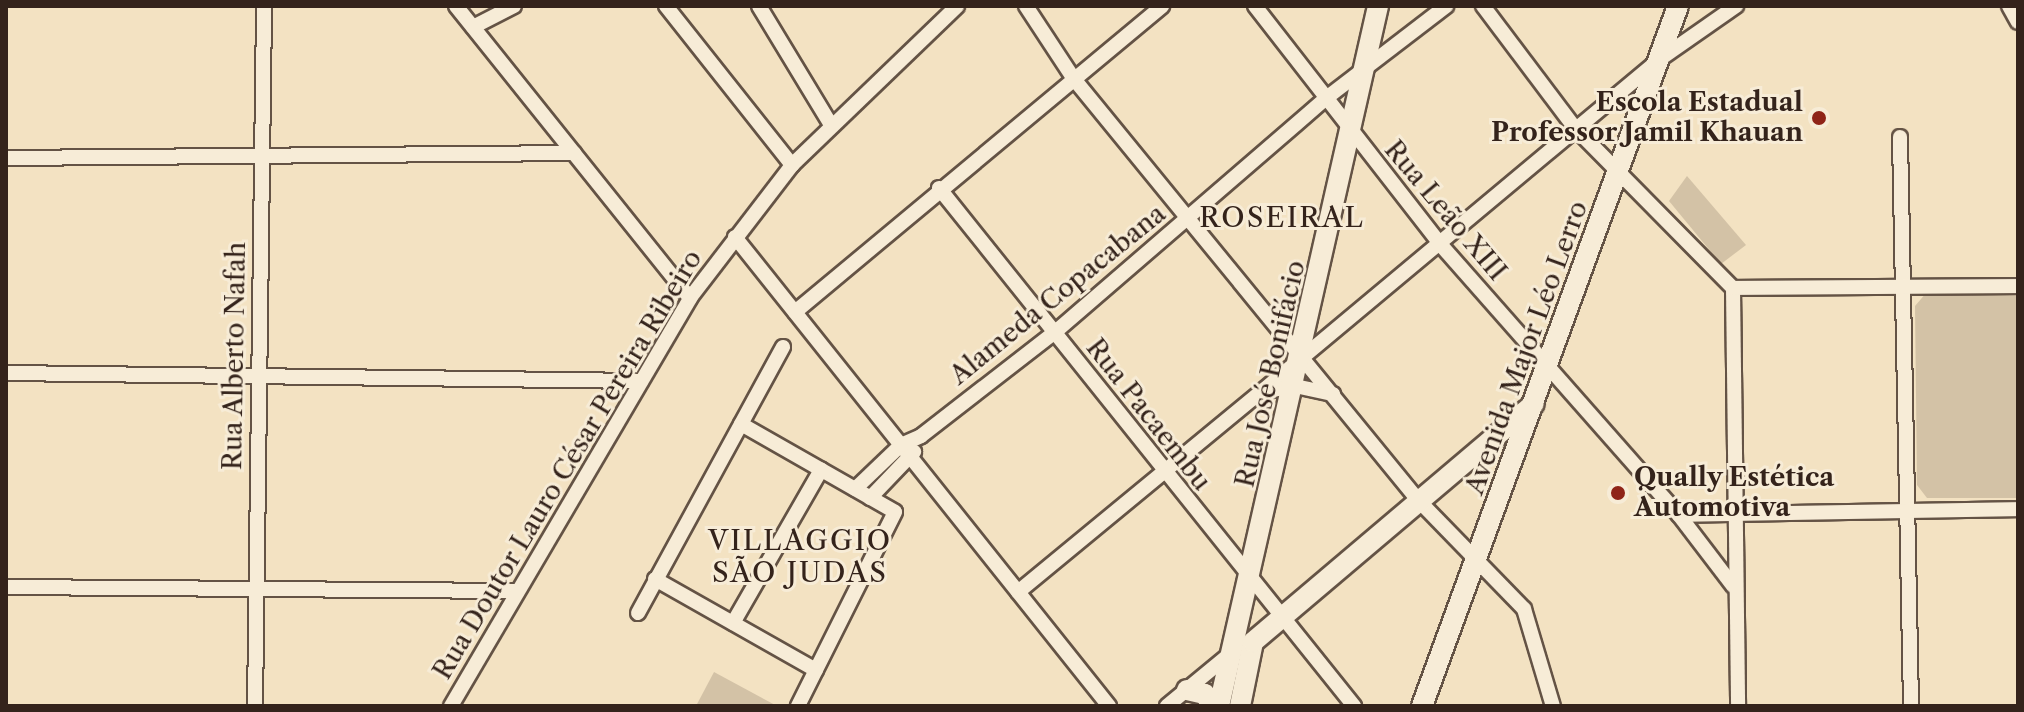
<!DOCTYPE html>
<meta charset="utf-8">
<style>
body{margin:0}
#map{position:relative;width:2024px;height:712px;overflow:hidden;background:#f3e2c2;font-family:"Libre Caslon Text",serif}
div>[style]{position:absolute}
.green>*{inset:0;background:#d3c2a6}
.roads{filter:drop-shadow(2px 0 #645345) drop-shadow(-2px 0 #645345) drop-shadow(0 2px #645345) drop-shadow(0 -2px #645345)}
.street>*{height:14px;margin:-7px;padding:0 7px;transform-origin:7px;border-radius:7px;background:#f7ecd7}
.secondary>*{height:20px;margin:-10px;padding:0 10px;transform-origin:10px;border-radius:10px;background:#f7ecd7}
.dots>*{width:22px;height:22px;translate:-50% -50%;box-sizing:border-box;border:4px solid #f7ecd7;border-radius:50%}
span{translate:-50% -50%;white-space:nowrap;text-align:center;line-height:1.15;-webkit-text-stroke:6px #f7ecd7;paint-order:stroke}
.poi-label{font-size:26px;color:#34231b;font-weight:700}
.right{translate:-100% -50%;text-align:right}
.left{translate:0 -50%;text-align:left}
.street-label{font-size:26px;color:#34231b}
.neighbourhood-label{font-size:28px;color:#34231b;letter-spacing:2px}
.frame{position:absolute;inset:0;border:8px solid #34231b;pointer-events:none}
</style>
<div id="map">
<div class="green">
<div style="clip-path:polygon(1687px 176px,1746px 245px,1721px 264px,1669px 201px)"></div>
<div style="clip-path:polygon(2018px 291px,2018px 498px,1927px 498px,1917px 485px,1915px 306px,1927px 292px)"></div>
<div style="clip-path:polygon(714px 672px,777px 706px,696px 706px)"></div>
</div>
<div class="roads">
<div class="street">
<div style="left:456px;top:6px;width:374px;rotate:51.3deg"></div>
<div style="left:666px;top:6px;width:203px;rotate:51.6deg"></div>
<div style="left:759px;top:6px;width:139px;rotate:58.8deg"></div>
<div style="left:1026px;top:6px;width:87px;rotate:56.7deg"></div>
<div style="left:1074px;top:79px;width:544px;rotate:50.75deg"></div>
<div style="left:1418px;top:500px;width:152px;rotate:45.8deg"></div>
<div style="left:1524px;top:609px;width:101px;rotate:73.4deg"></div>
<div style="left:1255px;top:6px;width:301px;rotate:52.1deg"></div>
<div style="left:1440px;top:244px;width:361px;rotate:48.6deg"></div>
<div style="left:1679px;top:515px;width:89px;rotate:52.7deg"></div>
<div style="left:1483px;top:6px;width:153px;rotate:53deg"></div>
<div style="left:1575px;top:128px;width:225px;rotate:45.4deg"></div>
<div style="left:1733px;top:288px;width:418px;rotate:89.3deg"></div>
<div style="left:2009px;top:6px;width:18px;rotate:61deg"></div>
<div style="left:473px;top:27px;width:46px;rotate:-27.1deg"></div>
<div style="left:1900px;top:137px;width:569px;rotate:88.89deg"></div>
<div style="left:6px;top:158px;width:568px;rotate:-0.5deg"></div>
<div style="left:939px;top:188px;width:664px;rotate:51.3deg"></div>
<div style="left:735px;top:237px;width:600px;rotate:51.43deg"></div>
<div style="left:1733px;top:288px;width:285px;rotate:-0.4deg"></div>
<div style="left:795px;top:312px;width:478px;rotate:-39.8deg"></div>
<div style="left:6px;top:373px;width:635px;rotate:0.72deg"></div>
<div style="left:1261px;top:392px;width:520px;rotate:-39.85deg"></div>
<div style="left:1660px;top:59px;width:93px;rotate:-34.9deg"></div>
<div style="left:741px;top:424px;width:177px;rotate:29.7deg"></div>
<div style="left:895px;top:512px;width:217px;rotate:116.6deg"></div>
<div style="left:855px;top:489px;width:64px;rotate:-43.7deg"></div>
<div style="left:901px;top:445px;width:22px;rotate:-24deg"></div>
<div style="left:921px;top:436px;width:168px;rotate:-37.8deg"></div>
<div style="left:1054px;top:333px;width:358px;rotate:-40.8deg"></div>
<div style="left:1325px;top:99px;width:153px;rotate:-37.5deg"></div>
<div style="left:870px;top:498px;width:64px;rotate:-46.3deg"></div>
<div style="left:1679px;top:515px;width:339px;rotate:-1deg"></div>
<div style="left:655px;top:579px;width:185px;rotate:29.5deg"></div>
<div style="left:6px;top:587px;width:509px;rotate:0.45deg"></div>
<div style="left:1018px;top:592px;width:315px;rotate:-39.5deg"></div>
<div style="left:1261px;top:392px;width:35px;rotate:-10deg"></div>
<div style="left:1295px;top:386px;width:39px;rotate:12deg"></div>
<div style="left:638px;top:613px;width:303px;rotate:-61.4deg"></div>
<div style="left:733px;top:623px;width:177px;rotate:-60.1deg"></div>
<div style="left:255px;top:706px;width:700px;rotate:-89.26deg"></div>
<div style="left:451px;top:706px;width:473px;rotate:-59.6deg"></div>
<div style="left:690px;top:298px;width:168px;rotate:-52.5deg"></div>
<div style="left:792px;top:165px;width:229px;rotate:-43.9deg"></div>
<div style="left:1167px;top:706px;width:83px;rotate:-39.6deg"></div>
</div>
<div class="secondary">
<div style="left:1187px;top:690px;width:18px;rotate:13deg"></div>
<div style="left:1205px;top:694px;width:14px;rotate:60deg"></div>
<div style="left:1219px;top:706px;width:718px;rotate:-77.2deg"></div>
<div style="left:1240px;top:706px;width:65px;rotate:-78.5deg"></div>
<div style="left:1253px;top:642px;width:368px;rotate:-40.3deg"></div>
<div style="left:1422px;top:706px;width:745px;rotate:-69.91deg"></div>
</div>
</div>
<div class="dots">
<div style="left:1819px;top:118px;background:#8f2418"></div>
<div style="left:1618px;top:493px;background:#8f2418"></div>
</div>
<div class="poi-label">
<span class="right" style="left:1803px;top:118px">Escola Estadual<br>Professor Jamil Khauan</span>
<span class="left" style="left:1634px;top:493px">Qually Estética<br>Automotiva</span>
</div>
<div class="street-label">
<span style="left:1445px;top:211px;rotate:50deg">Rua Leão XIII</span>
<span style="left:1058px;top:295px;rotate:-39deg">Alameda Copacabana</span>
<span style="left:1527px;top:348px;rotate:-70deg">Avenida Major Léo Lerro</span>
<span style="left:235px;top:356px;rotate:-89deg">Rua Alberto Nafah</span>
<span style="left:1271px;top:374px;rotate:-77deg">Rua José Bonifácio</span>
<span style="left:1148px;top:415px;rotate:52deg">Rua Pacaembu</span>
<span style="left:568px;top:465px;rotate:-59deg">Rua Doutor Lauro César Pereira Ribeiro</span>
</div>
<div class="neighbourhood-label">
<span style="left:1282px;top:217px">ROSEIRAL</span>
<span style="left:800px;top:556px">VILLAGGIO<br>SÃO JUDAS</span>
</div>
<div class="frame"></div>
</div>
